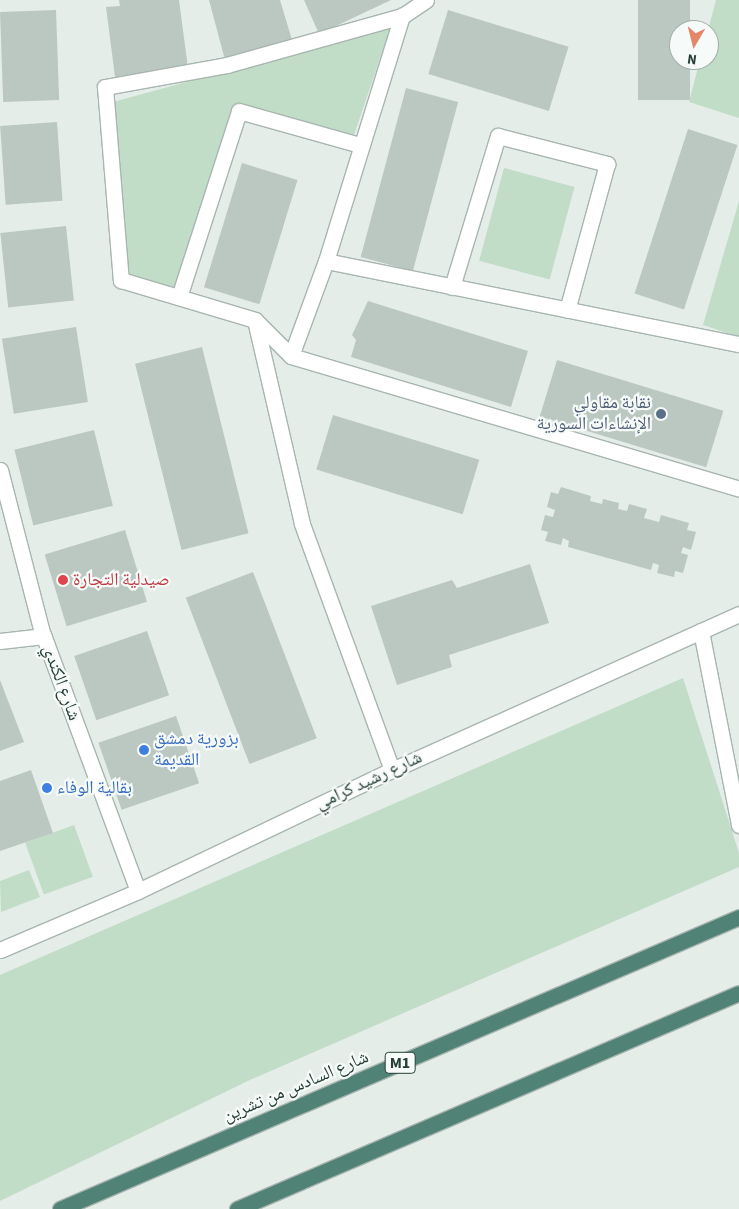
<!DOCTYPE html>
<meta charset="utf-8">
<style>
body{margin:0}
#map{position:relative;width:739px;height:1209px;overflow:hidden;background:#e5ede9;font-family:"Source Sans 3","Noto Naskh Arabic",sans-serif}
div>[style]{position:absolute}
.green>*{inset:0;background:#c1dcc7;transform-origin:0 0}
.building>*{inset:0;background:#bbc8c2;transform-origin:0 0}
.roads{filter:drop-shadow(1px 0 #a8b5b0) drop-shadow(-1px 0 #a8b5b0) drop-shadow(0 1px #a8b5b0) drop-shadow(0 -1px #a8b5b0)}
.minor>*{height:15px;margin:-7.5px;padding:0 7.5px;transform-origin:7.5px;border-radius:7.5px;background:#fff}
.secondary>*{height:15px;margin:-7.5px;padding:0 7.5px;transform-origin:7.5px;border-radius:7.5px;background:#fff}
.trunk>*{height:15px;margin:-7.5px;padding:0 7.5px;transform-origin:7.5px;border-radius:7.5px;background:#518276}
.dots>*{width:14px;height:14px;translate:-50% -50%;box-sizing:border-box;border:2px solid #f6faf8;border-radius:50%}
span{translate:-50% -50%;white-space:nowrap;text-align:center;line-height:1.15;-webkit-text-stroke:4.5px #f6faf8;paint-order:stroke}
.shield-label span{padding:1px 4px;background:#f6faf8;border:1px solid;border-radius:4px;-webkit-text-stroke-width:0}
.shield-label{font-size:16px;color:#263e37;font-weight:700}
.service-label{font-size:18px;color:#4e5e75}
.right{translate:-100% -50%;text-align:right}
.health-label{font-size:18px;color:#be3a42}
.left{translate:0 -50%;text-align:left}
.street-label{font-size:18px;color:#263e37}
.shop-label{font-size:18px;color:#366cbe}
.north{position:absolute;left:669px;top:20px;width:50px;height:50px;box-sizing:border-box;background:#f6faf8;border:1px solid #a3afab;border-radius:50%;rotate:188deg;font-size:14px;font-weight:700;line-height:20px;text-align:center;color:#263e37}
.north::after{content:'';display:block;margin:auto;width:18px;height:22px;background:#e5866b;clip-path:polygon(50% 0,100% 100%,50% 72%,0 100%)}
</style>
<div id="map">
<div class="green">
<div style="clip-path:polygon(716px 0,739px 0,739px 118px,689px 102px,700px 60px,709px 60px,708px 30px)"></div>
<div style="clip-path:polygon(391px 26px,354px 135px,234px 104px,174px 288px,128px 275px,113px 102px)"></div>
<div style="left:504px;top:168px;width:73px;height:96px;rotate:15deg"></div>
<div style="clip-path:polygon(739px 201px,739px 337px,703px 325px)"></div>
<div style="clip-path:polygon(683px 678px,739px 853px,739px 867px,252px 1079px,0 1201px,0 975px)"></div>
<div style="left:74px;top:825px;width:55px;height:52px;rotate:70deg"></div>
<div style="clip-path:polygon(29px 870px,40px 897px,1px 912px,0 881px)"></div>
</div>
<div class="building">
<div style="clip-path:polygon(119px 0,179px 0,188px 68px,115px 77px,106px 7px,120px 6px)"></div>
<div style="clip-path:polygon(209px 0,280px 0,292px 40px,225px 60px)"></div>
<div style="clip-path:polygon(304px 0,391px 0,319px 34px)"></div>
<div style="left:638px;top:0;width:52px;height:100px"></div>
<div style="left:56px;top:10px;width:90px;height:56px;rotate:88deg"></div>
<div style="left:448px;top:10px;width:126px;height:67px;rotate:17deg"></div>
<div style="left:406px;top:88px;width:54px;height:175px;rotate:15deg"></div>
<div style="left:57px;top:122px;width:79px;height:57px;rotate:86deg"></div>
<div style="left:688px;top:129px;width:52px;height:173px;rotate:18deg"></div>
<div style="left:242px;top:163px;width:58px;height:130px;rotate:17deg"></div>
<div style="left:66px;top:226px;width:75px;height:66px;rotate:84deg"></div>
<div style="clip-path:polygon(368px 301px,528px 351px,511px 407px,351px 357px,356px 340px,352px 335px)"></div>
<div style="left:76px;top:327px;width:76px;height:75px;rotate:81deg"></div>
<div style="left:202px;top:347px;width:192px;height:69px;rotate:76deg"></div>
<div style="left:557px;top:360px;width:174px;height:59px;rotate:17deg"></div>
<div style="left:333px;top:415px;width:153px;height:57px;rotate:17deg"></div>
<div style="left:94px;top:430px;width:78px;height:82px;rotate:76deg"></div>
<div style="clip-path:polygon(561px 487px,591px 496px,590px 501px,602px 504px,603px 499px,619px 503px,618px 509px,627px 511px,629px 504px,647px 509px,644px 518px,659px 522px,661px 515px,689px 523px,687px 530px,696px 532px,691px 550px,683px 547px,681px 553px,688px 555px,683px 573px,675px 571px,674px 577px,657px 573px,659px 565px,653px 563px,651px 570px,568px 547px,569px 541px,563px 538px,561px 545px,545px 541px,548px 532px,541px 530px,545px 515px,553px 517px,555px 510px,547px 507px,551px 492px,558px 494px)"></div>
<div style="left:125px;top:530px;width:75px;height:84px;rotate:73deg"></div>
<div style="clip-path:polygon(530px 564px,549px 623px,449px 655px,452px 667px,397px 685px,371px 606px,452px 580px,457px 588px)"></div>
<div style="left:253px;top:572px;width:178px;height:72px;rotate:69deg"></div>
<div style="left:147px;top:631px;width:68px;height:77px;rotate:71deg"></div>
<div style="clip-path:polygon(0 680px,24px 742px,0 751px)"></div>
<div style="left:176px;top:716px;width:71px;height:82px;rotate:71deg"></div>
<div style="clip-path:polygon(31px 770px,53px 833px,0 851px,0 781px)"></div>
</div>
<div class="roads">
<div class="minor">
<div style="left:426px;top:0;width:29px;rotate:146deg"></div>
<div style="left:402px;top:16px;width:182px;rotate:164.4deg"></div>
<div style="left:227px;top:65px;width:124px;rotate:169.8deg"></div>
<div style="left:105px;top:87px;width:194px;rotate:85.3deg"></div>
<div style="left:121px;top:280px;width:140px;rotate:16.6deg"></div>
<div style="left:255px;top:320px;width:51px;rotate:45deg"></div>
<div style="left:291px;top:356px;width:467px;rotate:16.5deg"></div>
<div style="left:326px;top:261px;width:421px;rotate:11.4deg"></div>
<div style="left:452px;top:287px;width:158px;rotate:-73.1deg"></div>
<div style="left:498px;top:136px;width:113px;rotate:14.4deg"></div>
<div style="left:607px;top:164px;width:151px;rotate:105.3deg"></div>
<div style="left:179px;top:297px;width:195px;rotate:-72.1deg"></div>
<div style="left:239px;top:111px;width:126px;rotate:15.7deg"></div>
<div style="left:255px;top:320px;width:209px;rotate:77deg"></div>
<div style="left:302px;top:524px;width:262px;rotate:69.9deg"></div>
<div style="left:291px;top:356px;width:101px;rotate:-69.8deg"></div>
<div style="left:326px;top:261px;width:257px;rotate:-72.8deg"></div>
<div style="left:0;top:641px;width:44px;rotate:-6.5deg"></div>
</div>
<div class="secondary">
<div style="left:0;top:470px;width:164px;rotate:75.5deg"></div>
<div style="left:41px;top:629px;width:279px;rotate:69.7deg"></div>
<div style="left:701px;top:631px;width:198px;rotate:78.9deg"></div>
<div style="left:0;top:950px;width:150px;rotate:-23.1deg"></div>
<div style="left:138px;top:891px;width:281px;rotate:-25.5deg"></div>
<div style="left:392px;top:770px;width:380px;rotate:-24.2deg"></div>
</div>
<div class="trunk">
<div style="left:60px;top:1209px;width:739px;rotate:-23.27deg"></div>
<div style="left:237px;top:1209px;width:546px;rotate:-23.28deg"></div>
</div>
</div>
<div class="dots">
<div style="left:661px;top:414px;background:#5c6f8a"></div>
<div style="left:63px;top:580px;background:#e0444e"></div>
<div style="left:144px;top:750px;background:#3f7fe0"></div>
<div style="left:47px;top:788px;background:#3f7fe0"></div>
</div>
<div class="shield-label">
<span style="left:400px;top:1063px">M1</span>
</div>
<div class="service-label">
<span class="right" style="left:651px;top:414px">نقابة مقاولي<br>الإنشاءات السورية</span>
</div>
<div class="health-label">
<span class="left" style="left:73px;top:580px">صيدلية التجارة</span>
</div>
<div class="street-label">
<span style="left:61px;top:683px;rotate:70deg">شارع الكندي</span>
<span style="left:369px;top:781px;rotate:-25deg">شارع رشيد كرامي</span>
<span style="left:296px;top:1087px;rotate:-23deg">شارع السادس من تشرين</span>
</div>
<div class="shop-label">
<span class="left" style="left:154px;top:750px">بزورية دمشق<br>القديمة</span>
<span class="left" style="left:57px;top:788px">بقالية الوفاء</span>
</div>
<div class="north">N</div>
</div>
